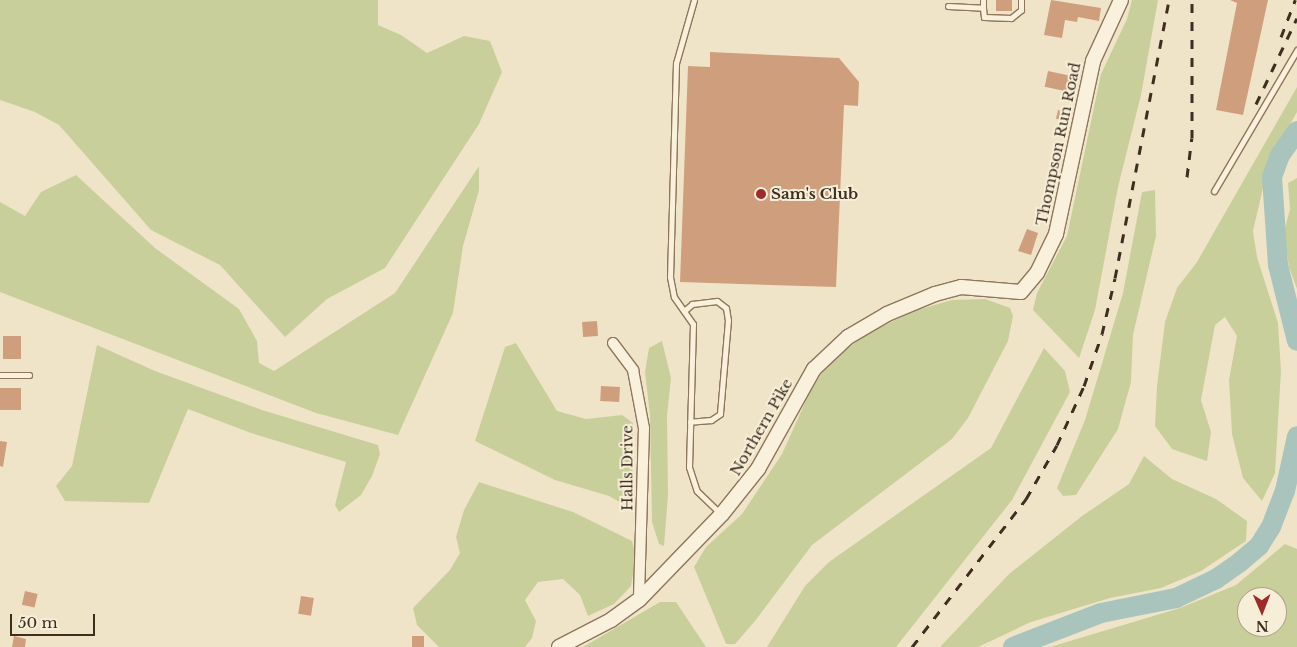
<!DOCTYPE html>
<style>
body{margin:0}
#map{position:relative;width:1297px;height:647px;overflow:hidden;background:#f0e4c8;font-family:"Libre Baskerville",serif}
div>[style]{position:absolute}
.green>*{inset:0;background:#c9cf9b}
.river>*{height:20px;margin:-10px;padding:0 10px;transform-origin:10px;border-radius:10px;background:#a9c4bc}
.building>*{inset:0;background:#cf9f7d;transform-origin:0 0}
.roads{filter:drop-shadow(1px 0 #8d765c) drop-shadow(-1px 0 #8d765c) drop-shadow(0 1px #8d765c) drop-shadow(0 -1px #8d765c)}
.lane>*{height:5px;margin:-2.5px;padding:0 2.5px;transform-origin:2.5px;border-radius:2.5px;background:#faf1dc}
.street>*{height:10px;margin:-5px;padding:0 5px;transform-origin:5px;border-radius:5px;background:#faf1dc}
.secondary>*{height:14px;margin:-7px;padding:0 7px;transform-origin:7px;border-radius:7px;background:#faf1dc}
.rail>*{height:3px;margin-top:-1.5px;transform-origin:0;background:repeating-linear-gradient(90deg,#3d2e20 0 9px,transparent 0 18px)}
.dots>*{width:14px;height:14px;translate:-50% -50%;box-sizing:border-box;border:2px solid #f7eed8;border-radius:50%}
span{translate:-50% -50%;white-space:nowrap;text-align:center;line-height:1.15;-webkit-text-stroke:4px #f7eed8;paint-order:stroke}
.street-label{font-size:15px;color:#3d2e20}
.poi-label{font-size:15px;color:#3d2e20;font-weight:700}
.left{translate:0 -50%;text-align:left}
.north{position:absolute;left:1237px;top:587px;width:50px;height:50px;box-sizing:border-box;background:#f7eed8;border:1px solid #ada18e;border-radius:50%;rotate:179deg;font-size:14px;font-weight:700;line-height:20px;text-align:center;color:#3d2e20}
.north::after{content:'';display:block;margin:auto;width:18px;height:22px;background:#9e2a2b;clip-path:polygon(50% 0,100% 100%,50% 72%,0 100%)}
.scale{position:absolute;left:10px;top:614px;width:85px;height:22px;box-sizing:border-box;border:2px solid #3d2e20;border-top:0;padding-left:6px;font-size:15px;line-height:18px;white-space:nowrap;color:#3d2e20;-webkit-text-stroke:4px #f7eed8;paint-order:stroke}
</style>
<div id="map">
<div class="green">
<div style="clip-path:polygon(0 0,378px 0,378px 25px,401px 35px,427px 53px,464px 36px,490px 41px,502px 72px,479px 124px,385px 268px,327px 299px,285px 337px,220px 265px,151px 230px,59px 125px,35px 112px,0 100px)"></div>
<div style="clip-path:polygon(1132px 0,1158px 0,1141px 95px,1118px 187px,1095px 310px,1079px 358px,1033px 310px,1037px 293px,1067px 236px,1101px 74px,1127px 19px)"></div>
<div style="clip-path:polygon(1297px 87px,1297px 112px,1269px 162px,1253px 231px,1257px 257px,1278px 323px,1281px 371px,1275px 473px,1262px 501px,1243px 478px,1232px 434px,1229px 380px,1237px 336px,1225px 317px,1215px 325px,1201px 400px,1211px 432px,1207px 461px,1172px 449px,1155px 426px,1157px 386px,1165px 322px,1177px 288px,1197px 262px)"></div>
<div style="clip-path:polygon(479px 166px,479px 190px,463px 246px,453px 313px,398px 435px,316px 413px,0 292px,0 202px,25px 216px,41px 192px,76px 175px,155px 248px,239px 309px,257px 341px,259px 363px,274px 371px,395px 293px)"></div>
<div style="clip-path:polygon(1297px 178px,1297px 289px,1289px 267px,1284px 232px,1290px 209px,1288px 183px)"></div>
<div style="clip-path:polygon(1155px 190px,1156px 236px,1133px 335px,1131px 382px,1118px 429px,1076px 495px,1063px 496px,1057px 488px,1085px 420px,1123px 293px,1142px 192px)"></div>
<div style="clip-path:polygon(985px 299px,1010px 308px,1013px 316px,1008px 341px,968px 418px,952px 439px,812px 545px,755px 621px,735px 644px,726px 644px,694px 567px,706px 547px,742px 514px,782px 454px,809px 394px,827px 364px,868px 333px,914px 311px,952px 300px)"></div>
<div style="clip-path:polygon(662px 341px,671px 378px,667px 416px,668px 495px,664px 546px,659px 544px,652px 522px,650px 415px,645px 372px,649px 348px)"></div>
<div style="clip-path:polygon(516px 343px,557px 411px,586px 419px,622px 415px,633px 423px,632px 509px,609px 496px,555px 480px,475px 441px,505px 347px)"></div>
<div style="clip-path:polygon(97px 345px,155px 371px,262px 410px,378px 445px,380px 454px,372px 476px,361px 495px,339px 512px,335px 505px,346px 462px,251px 433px,188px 409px,149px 503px,65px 501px,56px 486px,72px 466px)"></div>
<div style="clip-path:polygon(1044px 348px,1065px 371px,1070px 392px,1012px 500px,896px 647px,767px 647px,805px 586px,829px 562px,991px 448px)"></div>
<div style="clip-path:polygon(1144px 456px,1172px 479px,1216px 499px,1247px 521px,1246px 541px,1201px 571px,1161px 588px,1110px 598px,1031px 622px,978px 647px,940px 647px,1009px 574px,1082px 516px,1129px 484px)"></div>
<div style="clip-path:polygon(479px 482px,573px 512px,632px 541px,636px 556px,631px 586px,614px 604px,588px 616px,580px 595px,563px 579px,538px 582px,525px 600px,536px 621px,532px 638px,525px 647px,439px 647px,417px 625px,413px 608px,450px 570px,460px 553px,456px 537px,464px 510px)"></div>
<div style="clip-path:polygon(evenodd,1285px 544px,1297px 549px,1297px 647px,1050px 647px,1180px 608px,1236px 585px,1285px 544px,1247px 597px,1277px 597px,1277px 627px,1247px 627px,1247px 597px)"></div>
<div style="clip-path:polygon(660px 602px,676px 602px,706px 647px,583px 647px)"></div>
</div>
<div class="river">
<div style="left:1297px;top:131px;width:29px;rotate:125deg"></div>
<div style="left:1280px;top:155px;width:23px;rotate:110deg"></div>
<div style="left:1272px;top:177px;width:88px;rotate:86.1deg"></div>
<div style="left:1278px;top:265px;width:78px;rotate:76deg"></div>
<div style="left:1013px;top:647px;width:94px;rotate:-21.1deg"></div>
<div style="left:1101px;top:613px;width:76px;rotate:-11.3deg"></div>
<div style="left:1176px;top:598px;width:44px;rotate:-25.4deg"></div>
<div style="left:1216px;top:579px;width:29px;rotate:-35deg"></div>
<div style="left:1240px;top:562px;width:25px;rotate:-40deg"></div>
<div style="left:1259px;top:546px;width:22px;rotate:-58deg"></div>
<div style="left:1271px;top:527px;width:39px;rotate:-69deg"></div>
<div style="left:1285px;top:491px;width:56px;rotate:-77.7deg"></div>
</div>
<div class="building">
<div style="left:996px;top:0;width:16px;height:11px"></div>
<div style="clip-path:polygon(1051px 0,1101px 8px,1099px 21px,1078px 17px,1077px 22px,1065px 20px,1062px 38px,1044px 35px)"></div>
<div style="clip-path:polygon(1230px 0,1268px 0,1243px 115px,1216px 110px,1237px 3px)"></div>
<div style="clip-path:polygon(710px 52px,839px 58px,859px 82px,858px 106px,844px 105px,836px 287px,680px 282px,688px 66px,710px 67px)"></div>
<div style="left:1048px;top:71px;width:24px;height:16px;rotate:12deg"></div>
<div style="left:1058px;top:110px;width:13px;height:9px;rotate:13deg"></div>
<div style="clip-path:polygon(1027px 229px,1038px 233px,1031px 255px,1018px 251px)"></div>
<div style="left:597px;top:321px;width:15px;height:15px;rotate:86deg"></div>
<div style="left:21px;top:336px;width:23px;height:18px;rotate:90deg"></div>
<div style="left:601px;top:386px;width:19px;height:15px;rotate:3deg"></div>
<div style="left:0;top:388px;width:21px;height:22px"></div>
<div style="clip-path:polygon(0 441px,7px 442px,3px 467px,0 466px)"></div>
<div style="left:25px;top:591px;width:13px;height:14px;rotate:13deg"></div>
<div style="left:301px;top:596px;width:13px;height:18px;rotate:9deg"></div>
<div style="clip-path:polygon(14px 636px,26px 639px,25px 647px,12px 647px)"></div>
<div style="left:424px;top:636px;width:11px;height:12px;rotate:90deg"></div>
</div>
<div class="roads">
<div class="lane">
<div style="left:694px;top:0;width:66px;rotate:105.9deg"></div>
<div style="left:676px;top:63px;width:214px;rotate:91.6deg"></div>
<div style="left:670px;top:277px;width:20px;rotate:79deg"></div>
<div style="left:674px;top:297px;width:33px;rotate:55deg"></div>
<div style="left:693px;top:324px;width:143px;rotate:91.6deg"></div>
<div style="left:689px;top:467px;width:25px;rotate:72deg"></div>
<div style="left:697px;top:491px;width:32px;rotate:44deg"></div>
<div style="left:948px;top:6px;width:35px;rotate:3deg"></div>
<div style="left:983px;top:8px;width:8px;rotate:-90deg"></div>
<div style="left:983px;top:8px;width:9px;rotate:84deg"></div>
<div style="left:984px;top:17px;width:27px;rotate:2deg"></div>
<div style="left:1011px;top:18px;width:13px;rotate:-39deg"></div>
<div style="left:1021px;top:10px;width:10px;rotate:-90deg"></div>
<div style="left:1214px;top:191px;width:164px;rotate:-59.5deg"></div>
<div style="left:684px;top:311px;width:11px;rotate:-41deg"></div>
<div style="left:692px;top:304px;width:25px;rotate:-7deg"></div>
<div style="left:717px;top:301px;width:11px;rotate:38deg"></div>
<div style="left:726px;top:308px;width:12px;rotate:81deg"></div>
<div style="left:728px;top:320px;width:94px;rotate:94.9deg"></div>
<div style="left:720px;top:414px;width:11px;rotate:146deg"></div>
<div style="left:711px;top:420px;width:21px;rotate:175deg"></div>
<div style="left:0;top:375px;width:29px"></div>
</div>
<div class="street">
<div style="left:613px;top:343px;width:34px;rotate:53deg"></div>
<div style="left:633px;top:370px;width:59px;rotate:79.3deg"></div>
<div style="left:644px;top:428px;width:172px;rotate:91.7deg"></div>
</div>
<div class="secondary">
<div style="left:559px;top:647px;width:59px;rotate:-27.4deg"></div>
<div style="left:611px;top:620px;width:34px;rotate:-36deg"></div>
<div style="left:639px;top:600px;width:120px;rotate:-46deg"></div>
<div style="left:722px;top:514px;width:58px;rotate:-51.3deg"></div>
<div style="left:758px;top:469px;width:115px;rotate:-60.8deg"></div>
<div style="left:814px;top:369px;width:47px;rotate:-43.3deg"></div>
<div style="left:848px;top:337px;width:45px;rotate:-30.5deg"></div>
<div style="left:887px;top:314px;width:52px;rotate:-22.6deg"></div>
<div style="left:935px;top:294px;width:27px;rotate:-15deg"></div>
<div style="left:961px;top:287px;width:60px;rotate:4.8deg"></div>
<div style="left:1021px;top:292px;width:25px;rotate:-50deg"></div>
<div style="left:1037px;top:273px;width:43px;rotate:-64deg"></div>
<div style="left:1056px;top:234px;width:177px;rotate:-77.9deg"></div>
<div style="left:1093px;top:61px;width:67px;rotate:-65.3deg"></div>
</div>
</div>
<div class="rail">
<div style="left:1281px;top:37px;width:40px;rotate:-69deg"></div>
<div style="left:1256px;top:104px;width:95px;rotate:-64.5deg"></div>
<div style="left:1187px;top:177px;width:39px;rotate:-83deg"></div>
<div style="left:1192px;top:138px;width:138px;rotate:-90deg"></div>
<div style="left:912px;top:647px;width:187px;rotate:-52.4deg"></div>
<div style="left:1026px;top:499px;width:62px;rotate:-60.1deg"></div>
<div style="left:1057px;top:445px;width:65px;rotate:-65.4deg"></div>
<div style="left:1084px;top:386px;width:55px;rotate:-70.9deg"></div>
<div style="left:1102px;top:334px;width:57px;rotate:-76.9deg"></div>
<div style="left:1115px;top:278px;width:283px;rotate:-79deg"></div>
</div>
<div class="dots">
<div style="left:761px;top:194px;background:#9e2a2b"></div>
</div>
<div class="street-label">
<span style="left:1058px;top:144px;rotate:-78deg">Thompson Run Road</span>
<span style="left:761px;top:427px;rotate:-60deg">Northern Pike</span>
<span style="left:627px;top:468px;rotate:-90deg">Halls Drive</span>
</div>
<div class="poi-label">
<span class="left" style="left:771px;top:194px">Sam's Club</span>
</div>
<div class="north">N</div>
<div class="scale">50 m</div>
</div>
